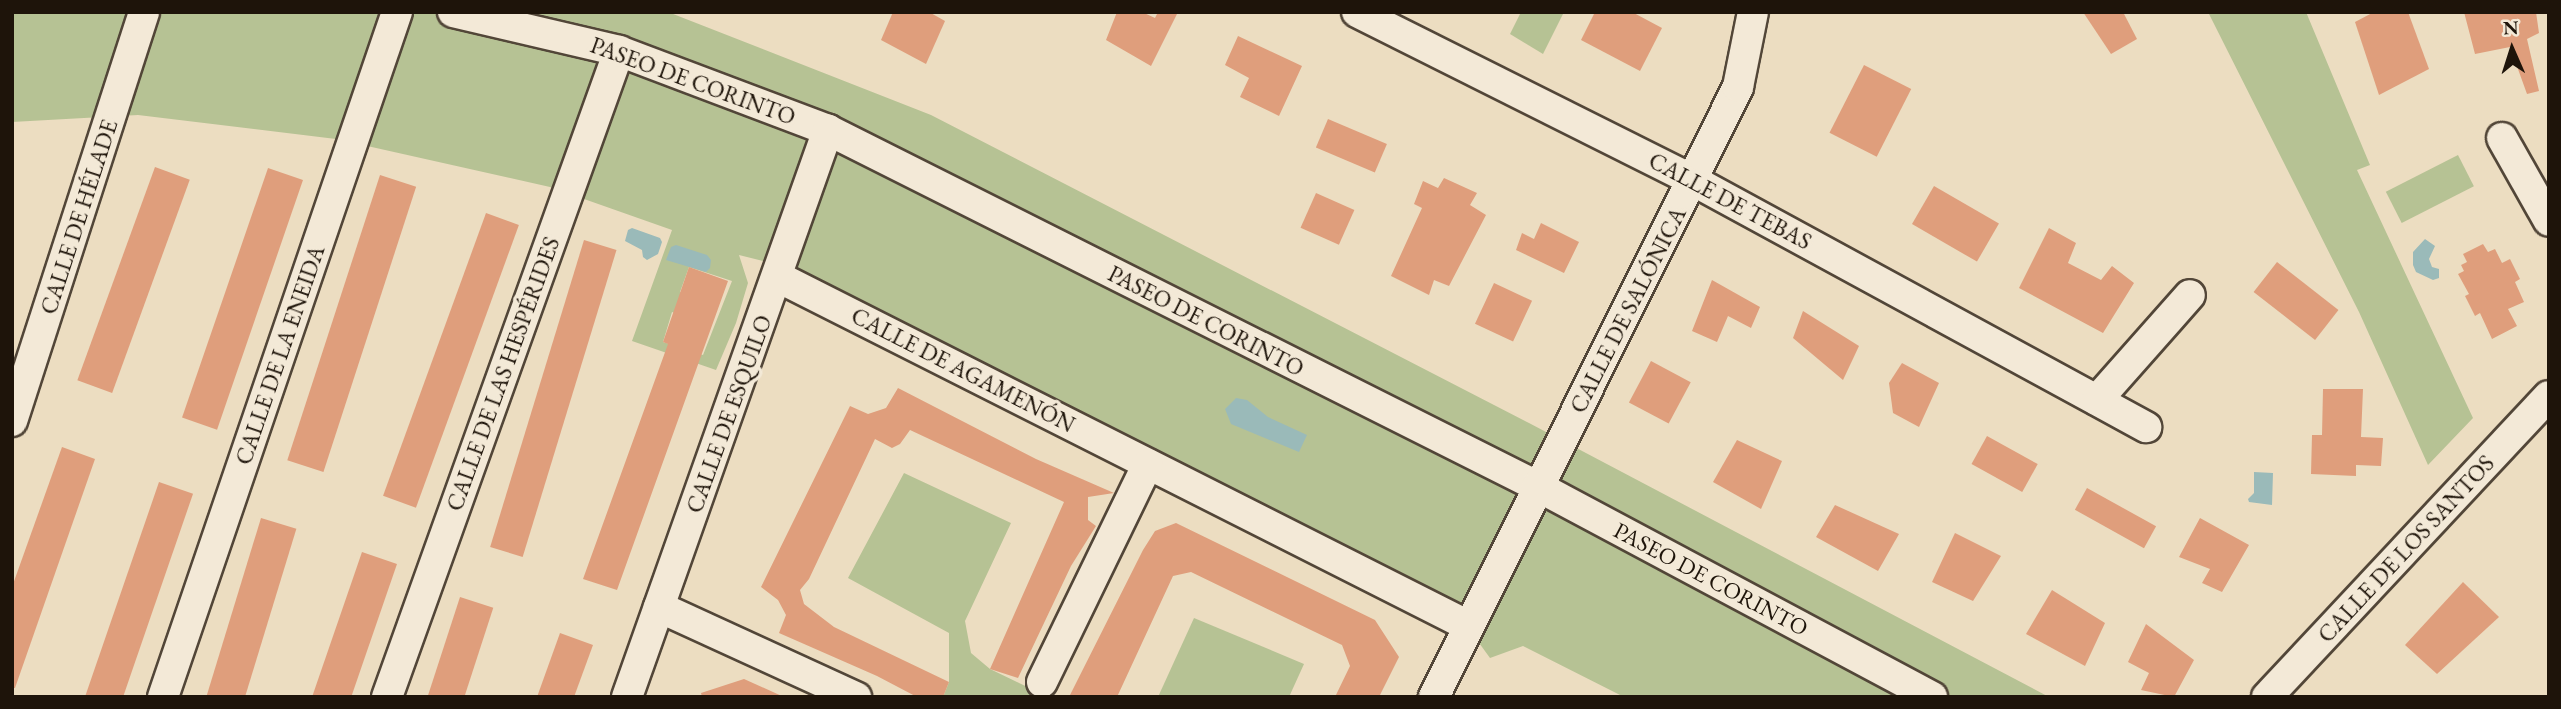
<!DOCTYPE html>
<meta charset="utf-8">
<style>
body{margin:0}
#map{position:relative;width:2561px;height:709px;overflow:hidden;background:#ecddc1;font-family:"EB Garamond",serif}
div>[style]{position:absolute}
.green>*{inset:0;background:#b6c294;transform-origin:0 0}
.water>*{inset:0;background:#9abab9}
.building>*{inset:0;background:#df9e7c;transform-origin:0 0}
.roads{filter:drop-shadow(2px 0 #524638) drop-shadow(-2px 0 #524638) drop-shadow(0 2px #524638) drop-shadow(0 -2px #524638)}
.minor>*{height:30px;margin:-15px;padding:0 15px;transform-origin:15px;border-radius:15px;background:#f3e9d7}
span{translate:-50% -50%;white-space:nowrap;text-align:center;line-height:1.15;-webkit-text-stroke:7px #f3e9d7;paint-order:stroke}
.street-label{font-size:23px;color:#1e140a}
.frame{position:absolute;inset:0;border:14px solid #1e140a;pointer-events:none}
.north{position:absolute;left:2477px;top:14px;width:70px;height:70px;-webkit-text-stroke:5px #f3e9d7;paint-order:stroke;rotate:357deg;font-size:19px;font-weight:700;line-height:28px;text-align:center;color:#1e140a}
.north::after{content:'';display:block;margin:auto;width:24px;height:32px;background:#1e140a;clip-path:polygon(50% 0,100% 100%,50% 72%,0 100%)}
</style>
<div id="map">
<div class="green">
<div style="clip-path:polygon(evenodd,12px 12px,668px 12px,931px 115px,1529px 423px,2049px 697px,1624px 697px,1523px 646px,1490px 658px,1453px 607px,796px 269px,739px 255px,748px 283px,736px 323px,716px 370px,632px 341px,672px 230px,550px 187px,336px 139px,138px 115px,12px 122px,12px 12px,689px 267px,732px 281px,703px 355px,663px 342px,672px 312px,687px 318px,694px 299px,680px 292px,689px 267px)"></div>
<div style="clip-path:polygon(1521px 12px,1564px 12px,1543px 54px,1510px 34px)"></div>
<div style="clip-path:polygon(2208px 12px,2306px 12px,2370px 165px,2357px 170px,2473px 418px,2428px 465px,2359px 312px)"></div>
<div style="left:2458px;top:155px;width:35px;height:81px;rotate:63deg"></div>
<div style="clip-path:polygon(904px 473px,1011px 523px,965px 621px,971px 653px,990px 669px,1048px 697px,943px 697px,949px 682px,949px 633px,848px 578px)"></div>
<div style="clip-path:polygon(1194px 618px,1304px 664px,1289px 697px,1158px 697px)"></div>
</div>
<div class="water">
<div style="clip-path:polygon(632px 228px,660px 238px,662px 242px,658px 254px,647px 260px,643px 257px,642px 250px,625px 241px,628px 230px)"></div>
<div style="clip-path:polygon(2425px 239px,2435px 246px,2429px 259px,2432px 267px,2439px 269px,2439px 278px,2433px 280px,2416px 272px,2413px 265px,2413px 252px)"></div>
<div style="clip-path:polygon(676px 245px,707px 255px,711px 260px,710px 268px,706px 272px,666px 260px,671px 247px)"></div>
<div style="clip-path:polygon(1236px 398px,1247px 400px,1268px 417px,1307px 435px,1299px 452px,1231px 424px,1225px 409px)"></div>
<div style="clip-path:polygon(2254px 472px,2273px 473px,2272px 505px,2249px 502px,2248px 499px,2254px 493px)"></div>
</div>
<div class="building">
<div style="clip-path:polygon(893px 12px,929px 12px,945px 21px,926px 64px,881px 40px)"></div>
<div style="clip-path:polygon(1117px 12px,1142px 12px,1155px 18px,1158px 12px,1178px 12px,1151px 66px,1106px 40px)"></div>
<div style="clip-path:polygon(1595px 12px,1632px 12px,1662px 28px,1640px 71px,1581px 40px)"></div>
<div style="clip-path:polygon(2083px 12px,2123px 12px,2137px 39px,2111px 54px)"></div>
<div style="clip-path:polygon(2374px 12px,2408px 12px,2429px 69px,2379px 95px,2355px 22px)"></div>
<div style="clip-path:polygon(2464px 12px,2536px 12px,2539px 33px,2527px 39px,2539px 91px,2527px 94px,2510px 47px,2475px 54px)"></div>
<div style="clip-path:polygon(1238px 36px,1302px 66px,1279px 116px,1240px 97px,1249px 78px,1225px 65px)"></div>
<div style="left:1864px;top:65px;width:53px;height:76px;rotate:27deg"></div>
<div style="left:1328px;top:119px;width:64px;height:31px;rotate:23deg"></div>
<div style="left:155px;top:167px;width:37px;height:227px;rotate:20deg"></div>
<div style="left:268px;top:168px;width:37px;height:264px;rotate:19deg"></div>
<div style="left:380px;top:175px;width:38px;height:300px;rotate:18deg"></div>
<div style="clip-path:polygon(1444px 178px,1477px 193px,1470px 205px,1486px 215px,1449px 286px,1434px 280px,1429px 295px,1391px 276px,1422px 208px,1414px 204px,1423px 181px,1438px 188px)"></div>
<div style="left:1934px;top:186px;width:75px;height:44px;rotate:30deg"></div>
<div style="left:1316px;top:193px;width:42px;height:38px;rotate:24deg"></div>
<div style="left:486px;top:213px;width:35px;height:301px;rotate:20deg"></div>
<div style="clip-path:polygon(1541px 223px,1579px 242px,1564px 273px,1516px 250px,1522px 233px,1534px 239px)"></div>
<div style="clip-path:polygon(2049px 228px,2076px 243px,2068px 263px,2101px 280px,2112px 266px,2134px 283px,2103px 333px,2019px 288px)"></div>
<div style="left:584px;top:240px;width:34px;height:321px;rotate:17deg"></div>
<div style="clip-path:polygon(2483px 244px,2488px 252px,2495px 249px,2502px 263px,2510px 259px,2520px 279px,2515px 282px,2524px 302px,2508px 309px,2517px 326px,2492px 339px,2480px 313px,2475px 316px,2465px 296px,2469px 294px,2458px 274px,2464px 271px,2461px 265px,2467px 262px,2463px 254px)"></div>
<div style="left:2277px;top:262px;width:78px;height:38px;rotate:38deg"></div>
<div style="clip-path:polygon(689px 267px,728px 281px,617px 590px,583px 579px,668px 344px,663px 342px)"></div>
<div style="clip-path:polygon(1712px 280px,1760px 307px,1751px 328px,1728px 316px,1717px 342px,1692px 331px)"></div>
<div style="left:1494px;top:283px;width:42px;height:45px;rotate:25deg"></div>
<div style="clip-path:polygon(1803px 311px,1859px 346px,1843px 380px,1793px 338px)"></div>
<div style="left:1651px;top:361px;width:45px;height:47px;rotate:28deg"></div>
<div style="clip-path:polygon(1902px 363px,1939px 383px,1919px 427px,1893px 413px,1889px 383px)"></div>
<div style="clip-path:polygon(898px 388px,1036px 459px,1114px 493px,1088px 497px,1088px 520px,1096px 526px,1071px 566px,1018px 678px,990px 669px,1064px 502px,910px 430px,900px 444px,892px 448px,875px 439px,809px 579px,800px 590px,804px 604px,834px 627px,949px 682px,943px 697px,917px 697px,877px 676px,779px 633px,786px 615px,778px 600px,761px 587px,850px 406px,868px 414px,886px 408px)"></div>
<div style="clip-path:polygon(2323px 389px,2363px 389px,2361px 437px,2383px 438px,2381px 466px,2356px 465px,2356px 476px,2311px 474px,2312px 435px,2322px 435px)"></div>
<div style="left:1987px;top:436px;width:58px;height:32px;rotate:29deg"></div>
<div style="clip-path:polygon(1737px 440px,1782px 461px,1761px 509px,1713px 482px)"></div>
<div style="clip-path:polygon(62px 447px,95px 459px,15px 688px,12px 688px,12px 587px)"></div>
<div style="left:159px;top:482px;width:36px;height:228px;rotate:19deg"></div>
<div style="left:2087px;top:488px;width:79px;height:25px;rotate:29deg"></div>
<div style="clip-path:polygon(1835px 505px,1899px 534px,1878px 571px,1816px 537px)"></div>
<div style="left:261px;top:518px;width:37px;height:189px;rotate:17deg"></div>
<div style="clip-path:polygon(2200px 518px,2249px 545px,2222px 592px,2202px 583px,2210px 569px,2179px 557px)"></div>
<div style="clip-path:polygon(1176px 523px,1375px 620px,1399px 657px,1379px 697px,1335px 697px,1350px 666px,1342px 645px,1191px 572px,1173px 576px,1117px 697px,1069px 697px,1143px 550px,1155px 531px)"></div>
<div style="clip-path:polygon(1955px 533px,2001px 556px,1973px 601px,1932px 582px)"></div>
<div style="left:362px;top:552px;width:37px;height:154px;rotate:19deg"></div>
<div style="clip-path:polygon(2463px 582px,2499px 617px,2437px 674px,2405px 645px)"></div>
<div style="clip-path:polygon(2052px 590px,2105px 623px,2085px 666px,2026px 634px)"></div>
<div style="left:460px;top:597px;width:35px;height:106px;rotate:18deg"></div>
<div style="clip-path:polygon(2146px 624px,2194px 660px,2174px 697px,2141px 690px,2149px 673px,2128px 662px)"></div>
<div style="clip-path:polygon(560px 633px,593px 645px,574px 697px,537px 697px)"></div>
<div style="clip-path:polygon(744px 679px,784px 697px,702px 697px,701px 693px)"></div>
</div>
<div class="roads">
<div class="minor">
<div style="left:453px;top:12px;width:171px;rotate:13.2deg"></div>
<div style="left:619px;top:51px;width:223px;rotate:20.7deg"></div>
<div style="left:828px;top:130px;width:793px;rotate:26.66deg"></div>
<div style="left:1537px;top:486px;width:448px;rotate:28.1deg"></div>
<div style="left:1357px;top:12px;width:377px;rotate:26.6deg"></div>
<div style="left:1694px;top:181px;width:515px;rotate:28.56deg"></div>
<div style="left:2502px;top:138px;width:95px;rotate:60.5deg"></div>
<div style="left:778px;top:277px;width:772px;rotate:26.8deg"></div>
<div style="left:2097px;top:400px;width:140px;rotate:-48.5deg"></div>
<div style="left:12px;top:421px;width:430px;rotate:-72.1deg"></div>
<div style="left:659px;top:607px;width:217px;rotate:24.6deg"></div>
<div style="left:1042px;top:682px;width:242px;rotate:-64.1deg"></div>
<div style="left:163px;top:697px;width:724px;rotate:-71.14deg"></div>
<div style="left:387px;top:697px;width:686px;rotate:-70.25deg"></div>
<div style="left:627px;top:697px;width:602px;rotate:-70.48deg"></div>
<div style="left:1434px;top:697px;width:682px;rotate:-63.51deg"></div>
<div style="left:1738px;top:87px;width:76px;rotate:-78.7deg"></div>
<div style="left:2267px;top:697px;width:412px;rotate:-46.9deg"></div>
</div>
</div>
<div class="street-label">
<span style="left:693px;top:81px;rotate:20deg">PASEO DE CORINTO</span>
<span style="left:1730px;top:201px;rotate:28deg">CALLE DE TEBAS</span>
<span style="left:79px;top:217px;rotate:-72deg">CALLE DE HÉLADE</span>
<span style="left:1628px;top:310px;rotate:-63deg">CALLE DE SALÓNICA</span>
<span style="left:1206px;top:321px;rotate:27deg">PASEO DE CORINTO</span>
<span style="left:280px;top:355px;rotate:-71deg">CALLE DE LA ENEIDA</span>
<span style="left:963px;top:370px;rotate:27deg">CALLE DE AGAMENÓN</span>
<span style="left:503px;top:374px;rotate:-70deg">CALLE DE LAS HESPÉRIDES</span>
<span style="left:729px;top:414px;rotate:-70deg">CALLE DE ESQUILO</span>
<span style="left:2406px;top:549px;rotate:-47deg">CALLE DE LOS SANTOS</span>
<span style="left:1711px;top:579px;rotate:28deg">PASEO DE CORINTO</span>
</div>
<div class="frame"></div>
<div class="north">N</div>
</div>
